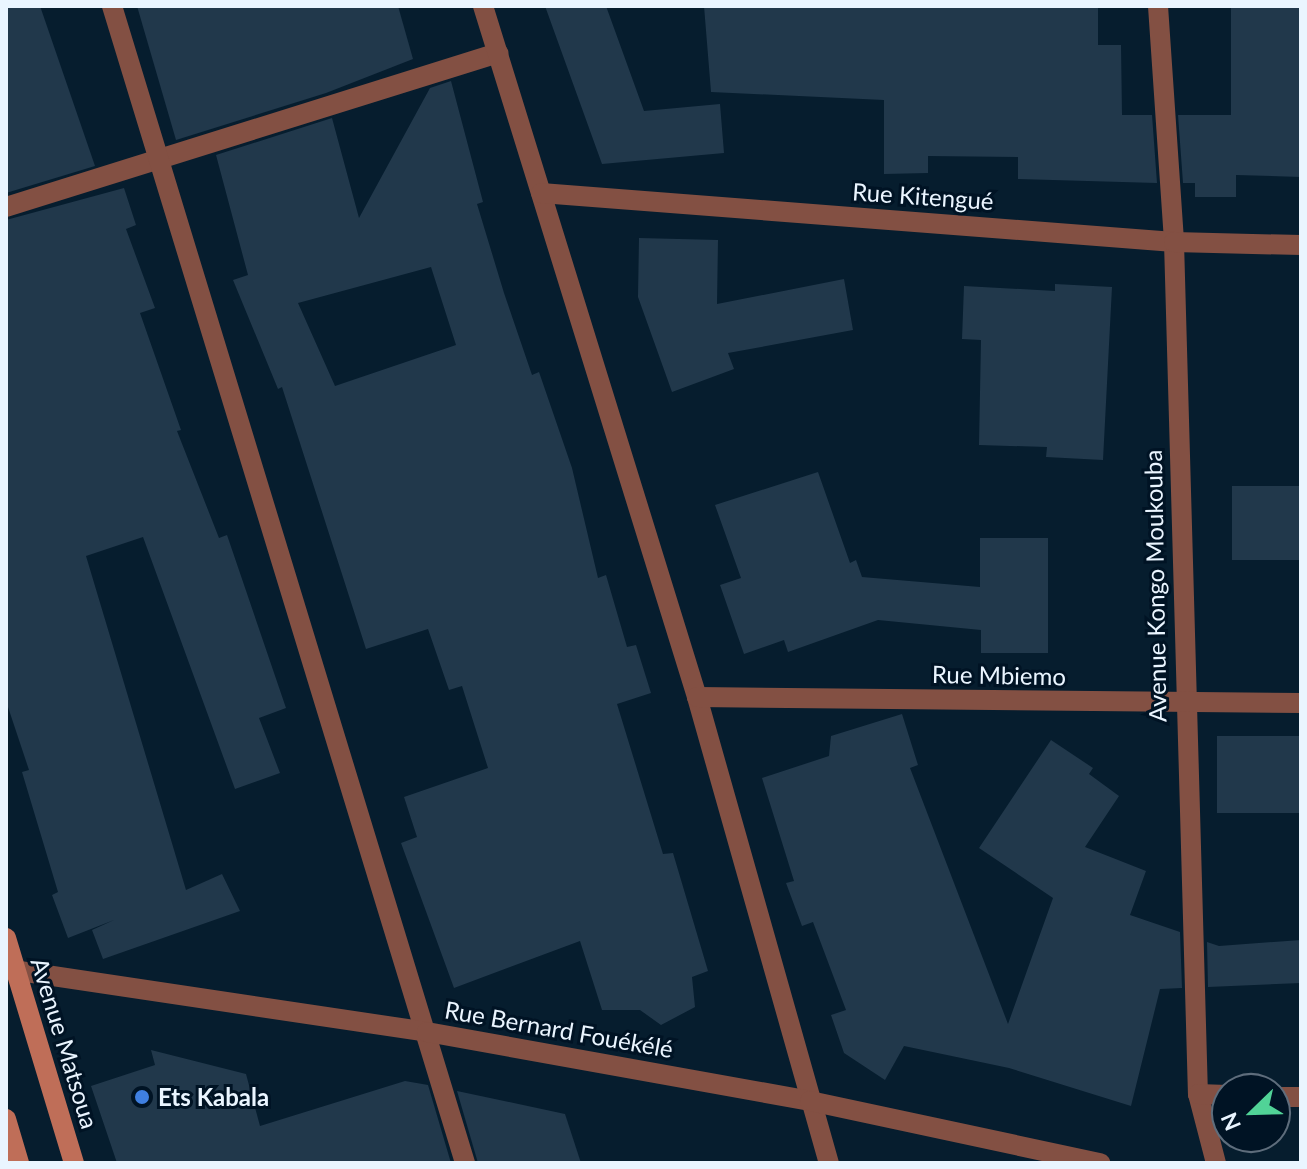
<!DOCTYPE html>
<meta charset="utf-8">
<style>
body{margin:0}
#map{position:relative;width:1307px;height:1169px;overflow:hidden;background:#061d2e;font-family:Lato,sans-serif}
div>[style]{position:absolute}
.building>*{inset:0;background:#21384b;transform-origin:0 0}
.lane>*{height:20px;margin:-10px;padding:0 10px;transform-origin:10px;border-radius:10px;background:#835043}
.street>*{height:20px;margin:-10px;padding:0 10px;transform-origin:10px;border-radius:10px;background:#835043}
.secondary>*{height:20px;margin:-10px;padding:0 10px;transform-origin:10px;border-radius:10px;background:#bf6e58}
.dots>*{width:22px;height:22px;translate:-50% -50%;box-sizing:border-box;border:4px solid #001324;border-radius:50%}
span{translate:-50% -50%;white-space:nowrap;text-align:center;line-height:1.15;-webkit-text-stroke:6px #001324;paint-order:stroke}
.street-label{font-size:24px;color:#eaf5ff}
.poi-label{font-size:24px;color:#eaf5ff;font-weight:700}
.left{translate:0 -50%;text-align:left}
.frame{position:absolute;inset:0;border:8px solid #eaf5ff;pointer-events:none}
.north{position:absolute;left:1211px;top:1073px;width:80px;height:80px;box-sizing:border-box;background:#001324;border:2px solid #5e6d7c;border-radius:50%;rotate:247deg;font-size:22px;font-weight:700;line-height:32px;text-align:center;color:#eaf5ff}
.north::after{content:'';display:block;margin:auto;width:28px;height:36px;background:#51d397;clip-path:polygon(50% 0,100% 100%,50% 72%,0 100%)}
</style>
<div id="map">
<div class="building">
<div style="clip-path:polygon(6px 6px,40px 6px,95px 166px,6px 193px)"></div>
<div style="clip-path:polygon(137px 6px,398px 6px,413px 59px,326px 93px,176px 140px)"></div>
<div style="clip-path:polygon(545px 6px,606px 6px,644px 111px,720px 104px,724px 153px,602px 164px)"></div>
<div style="clip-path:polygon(704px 6px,1098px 6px,1098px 45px,1121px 45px,1122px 115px,1152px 115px,1157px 183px,1018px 179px,1018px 157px,928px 156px,928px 173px,884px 174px,884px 100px,711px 92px)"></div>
<div style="clip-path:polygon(1231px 6px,1301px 6px,1301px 177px,1236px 175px,1236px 197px,1195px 197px,1195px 183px,1183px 183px,1178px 115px,1231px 115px)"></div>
<div style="clip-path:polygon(evenodd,451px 81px,483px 202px,477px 204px,504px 293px,532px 375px,539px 372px,572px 468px,598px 578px,606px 575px,627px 647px,636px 645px,651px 693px,617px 704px,663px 854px,673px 853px,708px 971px,692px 977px,695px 1007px,661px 1025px,640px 1010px,602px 1010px,580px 941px,454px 988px,401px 843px,417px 837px,404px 797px,488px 768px,462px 686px,449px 690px,428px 629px,366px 649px,282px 387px,278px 389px,233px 280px,248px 275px,216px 155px,332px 118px,359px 218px,430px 88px,451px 81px,431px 267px,456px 345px,335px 386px,298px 303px,431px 267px)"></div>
<div style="clip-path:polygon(124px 188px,136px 225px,126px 229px,155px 308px,140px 313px,181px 430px,177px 431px,219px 538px,227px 535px,286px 708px,259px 718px,280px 773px,235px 789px,143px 537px,86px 556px,186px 890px,222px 874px,240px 911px,103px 959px,92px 930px,114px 920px,68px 938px,52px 895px,58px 892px,22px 772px,29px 770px,6px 701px,6px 220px)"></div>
<div style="clip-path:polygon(639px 238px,718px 240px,717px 304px,844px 279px,853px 330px,728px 353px,734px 369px,672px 392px,638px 297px)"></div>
<div style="clip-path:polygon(1055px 284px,1112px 287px,1103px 460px,1046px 457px,1047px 447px,979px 445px,981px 340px,962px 339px,964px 286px,1055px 291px)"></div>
<div style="clip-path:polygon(818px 472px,850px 563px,856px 560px,862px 577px,980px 587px,980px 538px,1048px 538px,1048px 653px,981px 653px,981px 630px,878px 620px,788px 652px,784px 640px,744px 654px,720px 585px,741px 578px,715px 505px)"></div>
<div style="left:1301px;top:486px;width:74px;height:69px;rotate:90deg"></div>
<div style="clip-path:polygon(902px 714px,918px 765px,910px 768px,1008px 1024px,1053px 898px,979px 848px,1051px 740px,1093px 768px,1089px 774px,1119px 796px,1085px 847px,1146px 871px,1130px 915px,1180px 932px,1182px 988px,1160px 989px,1131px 1106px,1009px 1068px,904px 1046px,885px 1080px,844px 1053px,831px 1015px,846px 1010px,813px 922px,802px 926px,786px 883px,794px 881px,762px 778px,829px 756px,831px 736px)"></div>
<div style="left:1301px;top:736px;width:77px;height:84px;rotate:90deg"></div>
<div style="clip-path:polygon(1301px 940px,1301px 983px,1208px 987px,1207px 942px,1219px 946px)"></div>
<div style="clip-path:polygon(151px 1050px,246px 1074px,260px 1126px,405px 1081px,428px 1085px,451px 1163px,117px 1163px,91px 1086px,155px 1065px)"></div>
<div style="clip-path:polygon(457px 1091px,565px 1114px,581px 1163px,478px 1163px)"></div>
</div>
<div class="lane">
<div style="left:6px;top:207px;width:516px;rotate:-17.38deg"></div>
</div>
<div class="street">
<div style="left:112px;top:6px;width:1210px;rotate:73.03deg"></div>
<div style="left:483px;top:6px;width:723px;rotate:72.79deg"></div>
<div style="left:697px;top:697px;width:484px;rotate:74.2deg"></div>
<div style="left:1158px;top:6px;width:237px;rotate:86.1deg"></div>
<div style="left:1174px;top:242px;width:852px;rotate:88.39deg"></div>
<div style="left:1198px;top:1094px;width:71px;rotate:75.4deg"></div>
<div style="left:541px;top:193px;width:635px;rotate:4.43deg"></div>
<div style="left:1174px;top:242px;width:127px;rotate:1.4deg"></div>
<div style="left:697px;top:697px;width:604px;rotate:0.57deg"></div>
<div style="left:6px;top:969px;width:426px;rotate:8.5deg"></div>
<div style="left:427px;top:1032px;width:389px;rotate:10.2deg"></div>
<div style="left:810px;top:1101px;width:297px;rotate:12.1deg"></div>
<div style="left:1198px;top:1094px;width:29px;rotate:2deg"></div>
<div style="left:1275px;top:1097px;width:26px"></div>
</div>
<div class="secondary">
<div style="left:6px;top:938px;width:235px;rotate:73.2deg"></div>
<div style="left:6px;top:1119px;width:46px;rotate:73.5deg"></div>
</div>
<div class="dots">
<div style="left:142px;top:1097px;background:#3f7fe0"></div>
</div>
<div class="street-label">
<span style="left:923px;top:196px;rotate:4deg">Rue Kitengué</span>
<span style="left:1155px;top:586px;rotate:-91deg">Avenue Kongo Moukouba</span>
<span style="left:999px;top:675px;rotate:1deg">Rue Mbiemo</span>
<span style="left:559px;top:1029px;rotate:10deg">Rue Bernard Fouékélé</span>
<span style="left:65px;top:1043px;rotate:73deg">Avenue Matsoua</span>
</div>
<div class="poi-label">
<span class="left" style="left:158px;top:1097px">Ets Kabala</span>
</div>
<div class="frame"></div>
<div class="north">N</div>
</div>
